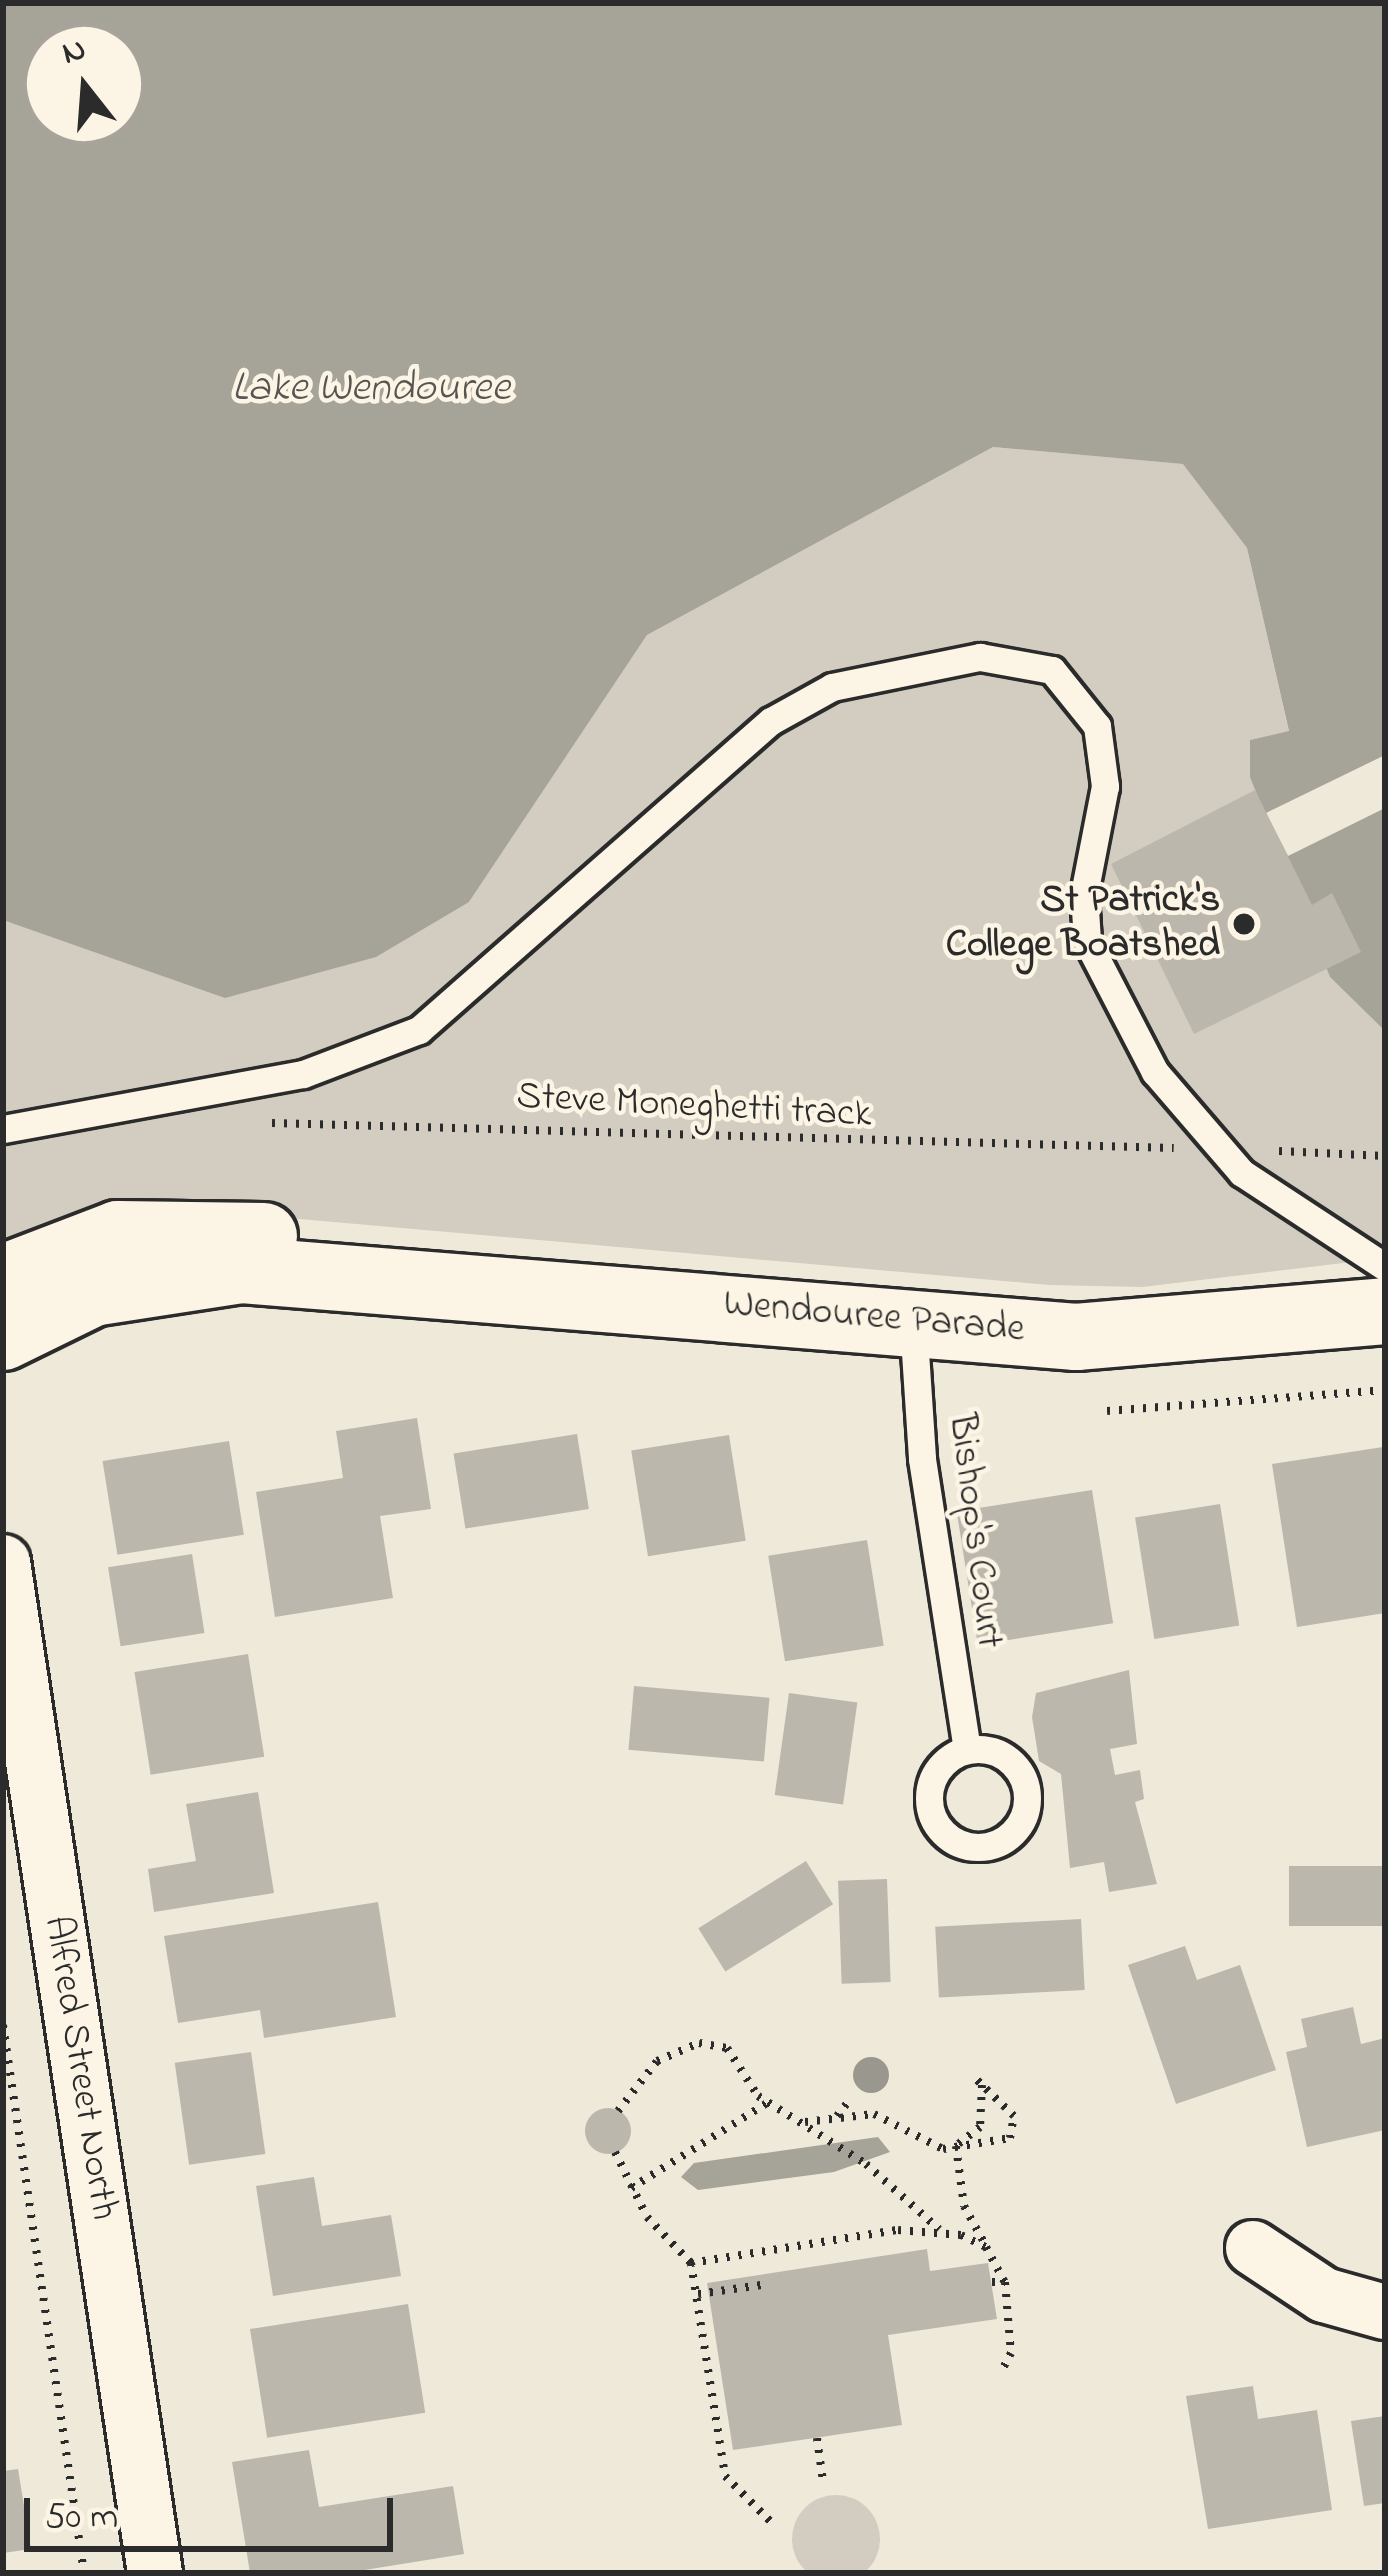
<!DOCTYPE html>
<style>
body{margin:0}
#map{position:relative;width:1388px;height:2576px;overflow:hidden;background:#efe9da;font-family:"Indie Flower",sans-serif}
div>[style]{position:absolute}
.green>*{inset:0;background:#d2cdc0}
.round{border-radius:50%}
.water>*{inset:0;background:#a6a399}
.pier>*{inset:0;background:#efe9da}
.building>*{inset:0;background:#bcb7ac;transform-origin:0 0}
.path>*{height:8px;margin-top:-4px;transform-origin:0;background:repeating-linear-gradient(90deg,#2b2b2b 0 3px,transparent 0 12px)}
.roads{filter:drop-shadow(3px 0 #2b2b2b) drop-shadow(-3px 0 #2b2b2b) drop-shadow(0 3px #2b2b2b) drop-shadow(0 -3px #2b2b2b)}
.lane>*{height:27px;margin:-13.5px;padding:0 13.5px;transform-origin:13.5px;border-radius:13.5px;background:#fcf5e5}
.lane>.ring{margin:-13.5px;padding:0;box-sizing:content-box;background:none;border:27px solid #fcf5e5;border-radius:50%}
.street>*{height:54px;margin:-27px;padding:0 27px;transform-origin:27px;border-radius:27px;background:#fcf5e5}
.secondary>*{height:66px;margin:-33px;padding:0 33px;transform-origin:33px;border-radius:33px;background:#fcf5e5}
.trees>*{width:36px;height:36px;margin:-18px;border-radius:50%;background:#9a978e}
.dots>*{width:33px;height:33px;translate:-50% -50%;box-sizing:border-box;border:6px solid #fcf5e5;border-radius:50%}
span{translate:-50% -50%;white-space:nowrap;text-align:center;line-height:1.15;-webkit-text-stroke:9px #fcf5e5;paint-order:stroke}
.poi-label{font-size:39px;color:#2b2b2b;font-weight:700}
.right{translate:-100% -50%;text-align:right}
.street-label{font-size:39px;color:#2b2b2b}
.water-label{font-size:42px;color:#565552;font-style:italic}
.frame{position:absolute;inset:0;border:6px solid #2b2b2b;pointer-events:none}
.north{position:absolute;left:24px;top:24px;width:120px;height:120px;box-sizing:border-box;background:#fcf5e5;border:3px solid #a8a49b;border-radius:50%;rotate:343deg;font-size:33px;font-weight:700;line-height:48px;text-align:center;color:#2b2b2b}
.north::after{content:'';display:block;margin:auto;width:42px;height:54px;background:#2b2b2b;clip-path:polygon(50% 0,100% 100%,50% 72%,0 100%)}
.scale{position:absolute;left:24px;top:2498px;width:369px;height:54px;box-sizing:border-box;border:6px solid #2b2b2b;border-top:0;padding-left:15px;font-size:36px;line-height:42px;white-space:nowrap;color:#2b2b2b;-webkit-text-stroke:9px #fcf5e5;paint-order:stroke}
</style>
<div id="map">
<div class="green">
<div style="clip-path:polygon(993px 447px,1184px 464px,1247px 548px,1289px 732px,1250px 740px,1330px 977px,1385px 1031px,1385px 1258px,1142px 1287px,1049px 1285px,220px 1212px,3px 1255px,3px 920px,109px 953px,469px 902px,647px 635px)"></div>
<div class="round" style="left:792px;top:2495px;width:88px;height:88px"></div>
</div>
<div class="water">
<div style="clip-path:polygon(evenodd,3px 3px,1385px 3px,1385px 1031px,1330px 977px,1250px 777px,1250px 740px,1289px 731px,1247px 548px,1183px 464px,993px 447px,647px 635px,469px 902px,376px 957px,225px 998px,3px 920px,3px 3px,48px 48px,120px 48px,120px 120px,48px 120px,48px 48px)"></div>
<div style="clip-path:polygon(878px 2137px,890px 2152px,834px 2172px,698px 2190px,681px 2177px,694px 2163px)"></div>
</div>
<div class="pier">
<div style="clip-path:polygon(1385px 755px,1385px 808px,1288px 856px,1266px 813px)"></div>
</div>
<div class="building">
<div style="clip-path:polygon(1255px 790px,1312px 905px,1332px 893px,1361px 952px,1194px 1034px,1111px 864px)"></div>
<div style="clip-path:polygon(417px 1418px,431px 1509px,380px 1516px,393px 1598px,275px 1617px,256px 1492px,343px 1478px,336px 1431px)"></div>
<div style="left:577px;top:1434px;width:76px;height:125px;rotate:81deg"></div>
<div style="left:729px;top:1435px;width:107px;height:99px;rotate:81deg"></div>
<div style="left:229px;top:1441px;width:95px;height:128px;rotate:81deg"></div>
<div style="clip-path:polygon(1383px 1447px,1385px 1613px,1297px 1627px,1272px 1464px)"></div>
<div style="left:1092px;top:1490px;width:135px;height:137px;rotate:81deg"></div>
<div style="left:1220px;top:1504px;width:123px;height:86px;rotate:81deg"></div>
<div style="left:867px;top:1540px;width:107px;height:100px;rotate:81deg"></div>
<div style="left:192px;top:1554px;width:80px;height:85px;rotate:81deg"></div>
<div style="left:248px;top:1654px;width:104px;height:115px;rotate:81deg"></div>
<div style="clip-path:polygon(1129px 1670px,1137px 1744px,1110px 1749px,1115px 1775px,1140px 1770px,1144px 1799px,1135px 1802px,1157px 1884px,1109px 1892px,1104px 1862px,1070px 1868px,1061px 1774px,1039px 1761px,1032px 1717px,1036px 1693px)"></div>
<div style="left:634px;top:1686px;width:136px;height:64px;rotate:5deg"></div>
<div style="left:789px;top:1693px;width:69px;height:103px;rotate:8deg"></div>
<div style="clip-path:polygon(258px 1792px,274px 1893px,154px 1912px,148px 1869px,196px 1861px,186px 1804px)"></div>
<div style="left:806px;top:1861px;width:51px;height:127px;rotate:58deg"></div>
<div style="left:1385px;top:1866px;width:60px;height:96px;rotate:90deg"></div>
<div style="left:887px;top:1879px;width:103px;height:49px;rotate:88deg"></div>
<div style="clip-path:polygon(378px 1902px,396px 2017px,264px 2038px,260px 2010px,178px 2023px,164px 1936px)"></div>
<div style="left:1081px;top:1919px;width:71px;height:146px;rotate:87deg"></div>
<div style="clip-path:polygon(1185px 1946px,1197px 1980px,1240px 1965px,1276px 2070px,1176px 2104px,1128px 1965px)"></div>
<div style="clip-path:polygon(1353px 2007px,1361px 2044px,1385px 2038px,1385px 2130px,1307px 2147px,1286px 2052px,1307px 2047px,1301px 2019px)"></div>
<div style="left:251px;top:2052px;width:103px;height:77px;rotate:82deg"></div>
<div class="round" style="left:585px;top:2108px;width:46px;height:46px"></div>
<div style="clip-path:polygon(314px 2177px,322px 2226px,391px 2215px,401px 2276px,273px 2296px,256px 2186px)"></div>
<div style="clip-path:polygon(927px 2249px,930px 2271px,988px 2263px,997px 2319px,888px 2335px,902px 2425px,733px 2450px,707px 2283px)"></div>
<div style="left:408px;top:2304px;width:110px;height:160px;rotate:81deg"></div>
<div style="clip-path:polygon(1253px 2386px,1258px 2419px,1317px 2410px,1332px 2510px,1208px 2529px,1186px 2396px)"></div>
<div style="clip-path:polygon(1385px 2416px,1385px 2503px,1364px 2506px,1351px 2421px)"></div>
<div style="clip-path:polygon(309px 2450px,319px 2507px,453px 2486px,464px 2554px,346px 2573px,250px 2573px,232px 2462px)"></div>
<div style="clip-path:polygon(18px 2469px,31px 2549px,3px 2553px,3px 2471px)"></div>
</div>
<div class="path">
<div style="left:272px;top:1123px;width:902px;rotate:1.59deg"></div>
<div style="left:1279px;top:1151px;width:106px;rotate:2.7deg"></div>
<div style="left:1107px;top:1411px;width:279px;rotate:-4.3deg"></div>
<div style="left:3px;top:2025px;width:554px;rotate:81.59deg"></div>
<div style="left:982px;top:2085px;width:42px;rotate:92.7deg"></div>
<div style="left:980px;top:2127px;width:31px;rotate:142deg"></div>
<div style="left:956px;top:2146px;width:61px;rotate:82.4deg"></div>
<div style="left:964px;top:2206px;width:46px;rotate:61.2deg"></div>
<div style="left:618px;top:2111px;width:63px;rotate:-52deg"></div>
<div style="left:657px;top:2061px;width:46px;rotate:-23.2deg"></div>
<div style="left:699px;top:2043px;width:28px;rotate:10deg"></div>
<div style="left:727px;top:2048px;width:57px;rotate:57.1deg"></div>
<div style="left:758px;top:2096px;width:128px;rotate:32.2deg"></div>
<div style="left:866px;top:2164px;width:98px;rotate:41.7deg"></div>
<div style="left:837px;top:2116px;width:23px;rotate:-52deg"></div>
<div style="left:805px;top:2122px;width:69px;rotate:-6.6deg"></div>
<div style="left:874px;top:2114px;width:77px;rotate:26.9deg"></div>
<div style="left:943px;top:2149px;width:68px;rotate:-9.3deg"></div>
<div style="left:1010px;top:2138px;width:22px;rotate:-80deg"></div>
<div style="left:1014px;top:2116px;width:59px;rotate:-135.7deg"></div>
<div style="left:615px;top:2152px;width:72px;rotate:63.8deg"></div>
<div style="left:647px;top:2217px;width:64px;rotate:46.3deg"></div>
<div style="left:691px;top:2263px;width:216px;rotate:80.9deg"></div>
<div style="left:725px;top:2476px;width:69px;rotate:45deg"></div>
<div style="left:631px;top:2188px;width:160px;rotate:-32deg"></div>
<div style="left:691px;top:2263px;width:210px;rotate:-9.1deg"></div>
<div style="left:898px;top:2230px;width:63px;rotate:4.5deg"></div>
<div style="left:961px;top:2235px;width:28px;rotate:26deg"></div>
<div style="left:986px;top:2247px;width:40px;rotate:62deg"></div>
<div style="left:1005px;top:2282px;width:71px;rotate:85.2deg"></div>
<div style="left:1011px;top:2353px;width:19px;rotate:118deg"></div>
<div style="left:992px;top:2282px;width:13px"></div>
<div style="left:698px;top:2294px;width:71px;rotate:-8.1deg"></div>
<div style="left:817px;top:2438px;width:43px;rotate:82.1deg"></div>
</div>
<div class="roads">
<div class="lane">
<div style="left:3px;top:1129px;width:305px;rotate:-10.4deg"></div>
<div style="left:303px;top:1074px;width:124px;rotate:-20.8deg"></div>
<div style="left:419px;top:1030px;width:468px;rotate:-41.3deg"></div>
<div style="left:771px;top:721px;width:70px;rotate:-29.1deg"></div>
<div style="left:832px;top:687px;width:151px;rotate:-11.5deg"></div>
<div style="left:980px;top:657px;width:73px;rotate:10.2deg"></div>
<div style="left:1052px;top:670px;width:72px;rotate:51.2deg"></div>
<div style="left:1097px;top:726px;width:61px;rotate:82.4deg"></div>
<div style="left:1105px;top:786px;width:110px;rotate:101deg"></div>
<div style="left:1084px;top:894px;width:47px;rotate:86.3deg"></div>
<div style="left:1087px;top:941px;width:148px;rotate:62.6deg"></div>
<div style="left:1155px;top:1072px;width:133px;rotate:49.3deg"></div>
<div style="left:1242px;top:1173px;width:171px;rotate:33.3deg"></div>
<div style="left:913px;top:1322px;width:137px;rotate:86.2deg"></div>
<div style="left:922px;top:1459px;width:294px;rotate:81.2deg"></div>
<div class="ring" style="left:929px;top:1749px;width:71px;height:71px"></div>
</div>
<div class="street">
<div style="left:3px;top:1562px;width:1022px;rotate:81.45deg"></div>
<div style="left:1253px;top:2248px;width:85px;rotate:33.5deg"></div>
<div style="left:1324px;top:2295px;width:63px;rotate:15.6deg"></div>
</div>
<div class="secondary">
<div style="left:3px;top:1278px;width:123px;rotate:-20.9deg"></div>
<div style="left:118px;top:1234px;width:146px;rotate:0.8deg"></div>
<div style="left:3px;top:1337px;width:100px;rotate:-26.1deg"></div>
<div style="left:93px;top:1293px;width:151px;rotate:-8.8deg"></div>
<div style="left:242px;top:1270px;width:837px;rotate:4.59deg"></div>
<div style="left:1076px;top:1337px;width:310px;rotate:-4.8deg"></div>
</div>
</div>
<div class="trees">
<div style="left:871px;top:2075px"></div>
</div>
<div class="dots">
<div style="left:1244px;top:924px;background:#2b2b2b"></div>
</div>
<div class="poi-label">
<span class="right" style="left:1220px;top:924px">St Patrick's<br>College Boatshed</span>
</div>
<div class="street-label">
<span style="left:694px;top:1107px;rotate:3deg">Steve Moneghetti track</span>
<span style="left:874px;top:1318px;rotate:5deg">Wendouree Parade</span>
<span style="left:974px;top:1531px;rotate:83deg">Bishop's Court</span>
<span style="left:79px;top:2068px;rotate:81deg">Alfred Street North</span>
</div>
<div class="water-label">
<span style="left:371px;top:389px">Lake Wendouree</span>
</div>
<div class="frame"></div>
<div class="north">N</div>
<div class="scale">50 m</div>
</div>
